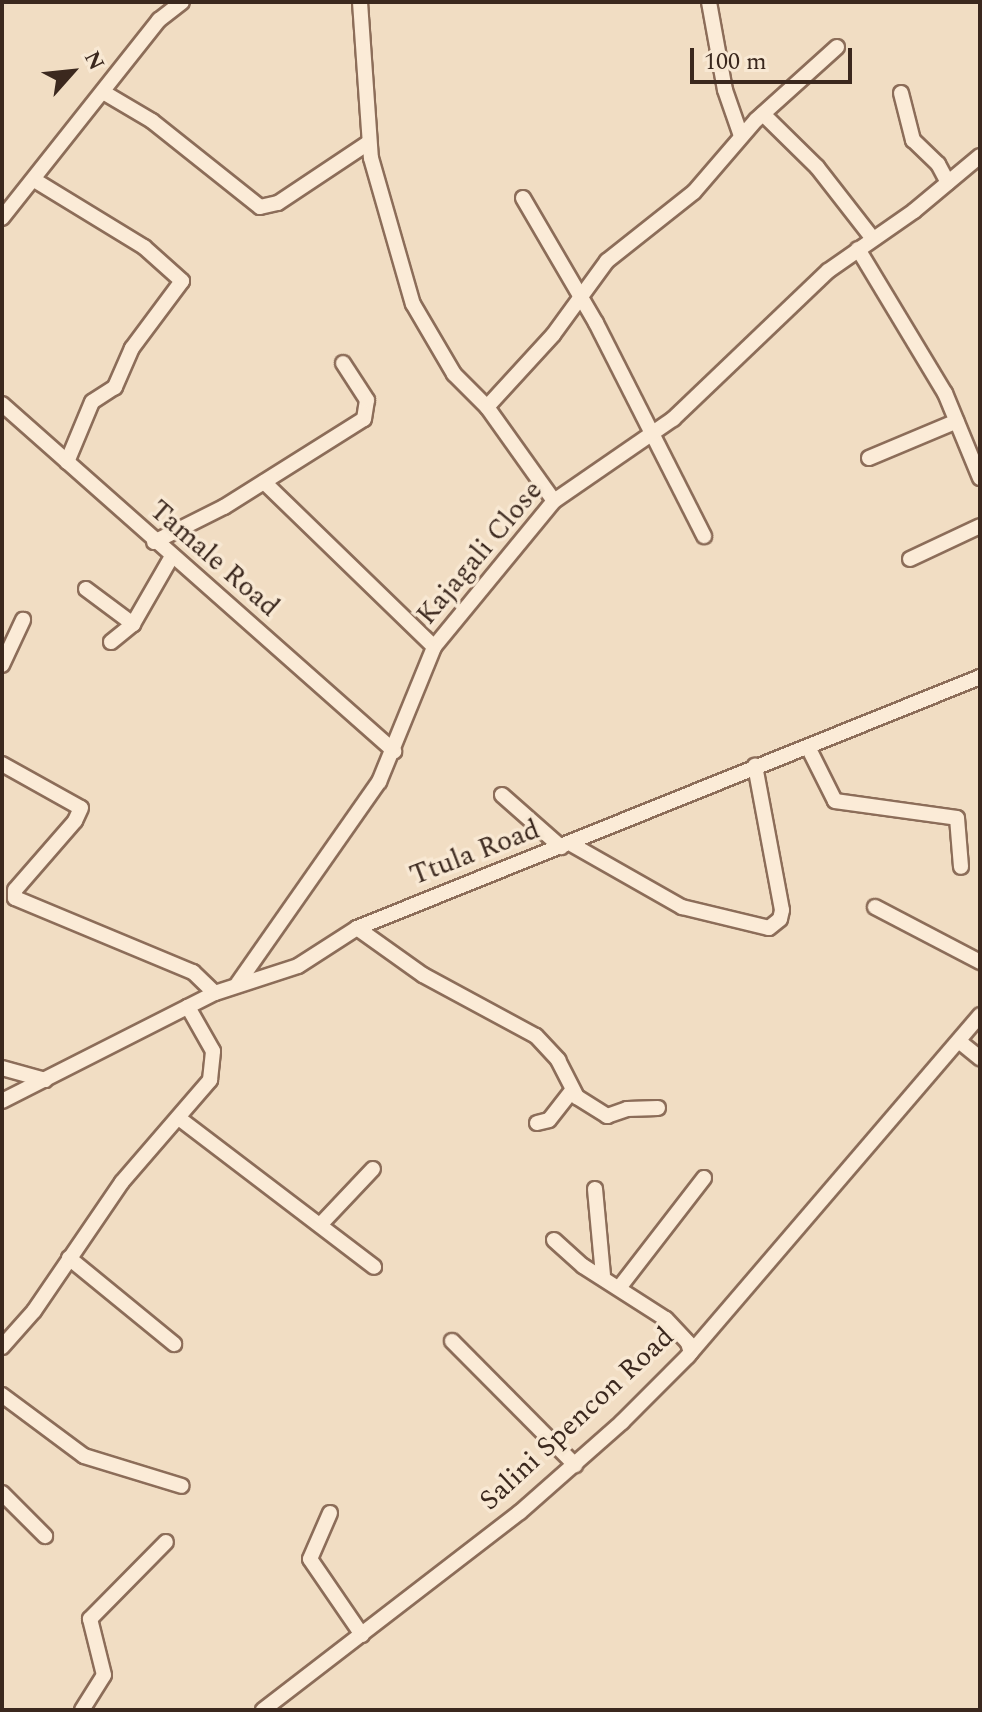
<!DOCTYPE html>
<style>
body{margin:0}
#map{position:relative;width:982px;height:1712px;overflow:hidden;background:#f1ddc3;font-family:Spectral,serif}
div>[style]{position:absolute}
.roads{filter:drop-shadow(2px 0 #8c6d59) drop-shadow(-2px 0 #8c6d59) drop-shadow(0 2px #8c6d59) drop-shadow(0 -2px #8c6d59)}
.minor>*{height:14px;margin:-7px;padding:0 7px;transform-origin:7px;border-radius:7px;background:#fbebd7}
span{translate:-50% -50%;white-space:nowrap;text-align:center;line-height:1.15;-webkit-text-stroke:7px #f8e8d3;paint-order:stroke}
.street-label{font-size:28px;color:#3b281e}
.frame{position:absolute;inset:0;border:4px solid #3b281e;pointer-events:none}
.north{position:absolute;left:32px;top:32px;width:80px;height:80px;-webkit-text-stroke:6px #f8e8d3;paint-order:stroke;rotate:63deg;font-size:22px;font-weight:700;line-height:32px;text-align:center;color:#3b281e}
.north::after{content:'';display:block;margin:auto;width:28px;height:36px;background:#3b281e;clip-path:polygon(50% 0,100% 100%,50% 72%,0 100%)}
.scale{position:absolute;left:690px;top:48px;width:162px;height:36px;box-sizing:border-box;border:4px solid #3b281e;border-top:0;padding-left:10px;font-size:24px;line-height:28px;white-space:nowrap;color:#3b281e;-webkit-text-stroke:6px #f8e8d3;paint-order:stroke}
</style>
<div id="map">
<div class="roads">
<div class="minor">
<div style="left:360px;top:2px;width:156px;rotate:86deg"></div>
<div style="left:371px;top:158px;width:152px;rotate:74deg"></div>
<div style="left:413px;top:304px;width:81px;rotate:59.6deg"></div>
<div style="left:454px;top:374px;width:47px;rotate:45deg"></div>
<div style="left:487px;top:407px;width:115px;rotate:54.5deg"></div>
<div style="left:709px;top:2px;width:89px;rotate:79.7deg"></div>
<div style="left:725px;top:90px;width:49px;rotate:70.8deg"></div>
<div style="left:103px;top:92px;width:57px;rotate:30.6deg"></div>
<div style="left:152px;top:121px;width:138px;rotate:38.5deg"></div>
<div style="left:260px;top:207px;width:18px;rotate:-13deg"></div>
<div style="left:278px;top:203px;width:108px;rotate:-33.7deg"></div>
<div style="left:901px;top:93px;width:49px;rotate:75.7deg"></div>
<div style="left:913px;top:140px;width:35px;rotate:44deg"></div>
<div style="left:938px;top:164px;width:21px;rotate:62deg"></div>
<div style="left:763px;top:114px;width:76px;rotate:44.5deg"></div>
<div style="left:817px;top:167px;width:91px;rotate:52.1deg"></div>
<div style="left:36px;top:181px;width:127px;rotate:31.4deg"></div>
<div style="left:144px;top:247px;width:51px;rotate:41.8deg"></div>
<div style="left:182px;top:281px;width:84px;rotate:126.7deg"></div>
<div style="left:132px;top:348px;width:43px;rotate:113.6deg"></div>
<div style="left:115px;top:387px;width:27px;rotate:147deg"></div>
<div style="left:92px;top:402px;width:65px;rotate:112.6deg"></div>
<div style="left:523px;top:198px;width:145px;rotate:59.7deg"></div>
<div style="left:596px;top:323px;width:239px;rotate:63.1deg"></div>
<div style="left:2px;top:218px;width:253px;rotate:-51.6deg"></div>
<div style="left:159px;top:20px;width:29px;rotate:-38deg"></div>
<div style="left:858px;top:249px;width:168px;rotate:58.9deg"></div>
<div style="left:945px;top:393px;width:92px;rotate:67.6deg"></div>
<div style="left:2px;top:404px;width:524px;rotate:41.52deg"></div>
<div style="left:487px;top:407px;width:98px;rotate:-47.5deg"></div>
<div style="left:553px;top:335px;width:92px;rotate:-53.9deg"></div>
<div style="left:607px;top:261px;width:111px;rotate:-38.4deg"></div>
<div style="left:694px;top:192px;width:95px;rotate:-49.3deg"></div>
<div style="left:756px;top:120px;width:109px;rotate:-42deg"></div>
<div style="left:869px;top:458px;width:95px;rotate:-22.8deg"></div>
<div style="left:264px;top:482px;width:237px;rotate:44.1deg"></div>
<div style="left:154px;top:542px;width:78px;rotate:-26.6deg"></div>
<div style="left:224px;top:507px;width:165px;rotate:-32.2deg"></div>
<div style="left:364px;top:419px;width:19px;rotate:-81deg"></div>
<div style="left:367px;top:400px;width:44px;rotate:-123deg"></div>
<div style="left:910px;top:559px;width:77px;rotate:-25.2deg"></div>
<div style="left:86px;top:589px;width:59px;rotate:36.7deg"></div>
<div style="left:111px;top:642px;width:28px;rotate:-39deg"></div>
<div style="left:133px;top:624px;width:76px;rotate:-60.1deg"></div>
<div style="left:2px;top:665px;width:50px;rotate:-65deg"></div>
<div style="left:808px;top:747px;width:60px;rotate:63.4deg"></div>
<div style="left:835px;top:801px;width:123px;rotate:7.9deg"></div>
<div style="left:957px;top:818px;width:49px;rotate:85.3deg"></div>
<div style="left:2px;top:764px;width:90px;rotate:29.1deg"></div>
<div style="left:81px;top:808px;width:14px;rotate:115deg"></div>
<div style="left:75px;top:821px;width:91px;rotate:131deg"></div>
<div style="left:15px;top:890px;width:8px;rotate:90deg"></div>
<div style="left:15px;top:898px;width:193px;rotate:22.6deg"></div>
<div style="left:193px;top:972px;width:30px;rotate:44deg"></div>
<div style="left:502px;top:795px;width:79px;rotate:41.4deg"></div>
<div style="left:571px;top:844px;width:128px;rotate:29.6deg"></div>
<div style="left:682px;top:907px;width:89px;rotate:13.6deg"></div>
<div style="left:769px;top:928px;width:14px;rotate:-39deg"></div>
<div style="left:780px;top:919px;width:9px;rotate:-77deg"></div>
<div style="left:782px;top:910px;width:147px;rotate:-100.6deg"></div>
<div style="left:875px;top:907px;width:119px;rotate:27.6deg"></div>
<div style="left:357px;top:928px;width:81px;rotate:35.5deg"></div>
<div style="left:423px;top:975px;width:128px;rotate:28.4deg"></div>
<div style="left:536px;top:1036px;width:33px;rotate:47deg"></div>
<div style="left:558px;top:1060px;width:42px;rotate:62.8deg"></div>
<div style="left:577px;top:1097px;width:36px;rotate:32deg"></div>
<div style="left:607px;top:1116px;width:21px;rotate:-19deg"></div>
<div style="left:627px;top:1109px;width:31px;rotate:-2deg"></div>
<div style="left:238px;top:983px;width:246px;rotate:-55deg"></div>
<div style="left:379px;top:782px;width:146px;rotate:-67.8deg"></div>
<div style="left:434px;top:647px;width:189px;rotate:-50.6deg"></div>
<div style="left:554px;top:501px;width:145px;rotate:-34.6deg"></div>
<div style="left:673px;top:419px;width:214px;rotate:-43.7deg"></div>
<div style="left:828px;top:271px;width:105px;rotate:-34.9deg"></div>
<div style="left:914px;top:211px;width:86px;rotate:-39.8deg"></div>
<div style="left:960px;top:1042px;width:26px;rotate:39deg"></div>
<div style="left:2px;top:1068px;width:45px;rotate:15.6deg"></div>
<div style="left:2px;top:1101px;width:239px;rotate:-26.9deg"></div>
<div style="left:215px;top:993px;width:87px;rotate:-18deg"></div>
<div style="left:298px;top:966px;width:70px;rotate:-32.8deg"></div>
<div style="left:357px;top:928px;width:672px;rotate:-21.94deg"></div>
<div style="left:180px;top:1119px;width:244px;rotate:37.3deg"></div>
<div style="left:537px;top:1123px;width:12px;rotate:-14deg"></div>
<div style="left:549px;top:1120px;width:37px;rotate:-52deg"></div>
<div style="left:595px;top:1189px;width:86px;rotate:84.7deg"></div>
<div style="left:320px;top:1225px;width:77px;rotate:-46.6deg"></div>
<div style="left:554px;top:1240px;width:39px;rotate:42deg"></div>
<div style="left:583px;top:1266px;width:98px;rotate:32.6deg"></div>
<div style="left:666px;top:1319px;width:33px;rotate:47deg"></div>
<div style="left:688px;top:1343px;width:10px;rotate:73deg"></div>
<div style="left:69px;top:1258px;width:136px;rotate:39.3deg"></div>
<div style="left:619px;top:1288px;width:139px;rotate:-52.3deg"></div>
<div style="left:452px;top:1341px;width:175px;rotate:45.2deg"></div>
<div style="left:2px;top:1347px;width:48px;rotate:-48.4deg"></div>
<div style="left:34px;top:1311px;width:156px;rotate:-55.7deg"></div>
<div style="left:122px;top:1182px;width:135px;rotate:-49.2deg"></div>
<div style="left:210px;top:1080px;width:29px;rotate:-84deg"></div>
<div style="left:213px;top:1051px;width:51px;rotate:-119.6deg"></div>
<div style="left:2px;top:1395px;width:102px;rotate:36.6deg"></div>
<div style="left:84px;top:1456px;width:102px;rotate:17deg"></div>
<div style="left:2px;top:1493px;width:61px;rotate:45deg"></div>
<div style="left:330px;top:1513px;width:50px;rotate:113.5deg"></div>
<div style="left:310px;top:1559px;width:92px;rotate:55.6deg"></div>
<div style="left:82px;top:1710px;width:41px;rotate:-57.8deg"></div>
<div style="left:104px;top:1675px;width:58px;rotate:-104deg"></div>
<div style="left:90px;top:1619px;width:108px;rotate:-45.4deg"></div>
<div style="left:263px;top:1710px;width:324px;rotate:-37.6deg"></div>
<div style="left:520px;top:1512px;width:136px;rotate:-41.4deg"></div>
<div style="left:622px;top:1422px;width:93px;rotate:-45deg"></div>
<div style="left:688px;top:1356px;width:449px;rotate:-49.4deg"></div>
</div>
</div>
<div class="street-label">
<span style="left:480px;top:553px;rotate:-50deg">Kajagali Close</span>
<span style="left:214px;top:559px;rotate:41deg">Tamale Road</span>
<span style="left:475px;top:853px;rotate:-21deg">Ttula Road</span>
<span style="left:577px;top:1419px;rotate:-43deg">Salini Spencon Road</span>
</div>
<div class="frame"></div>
<div class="north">N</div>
<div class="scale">100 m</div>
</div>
